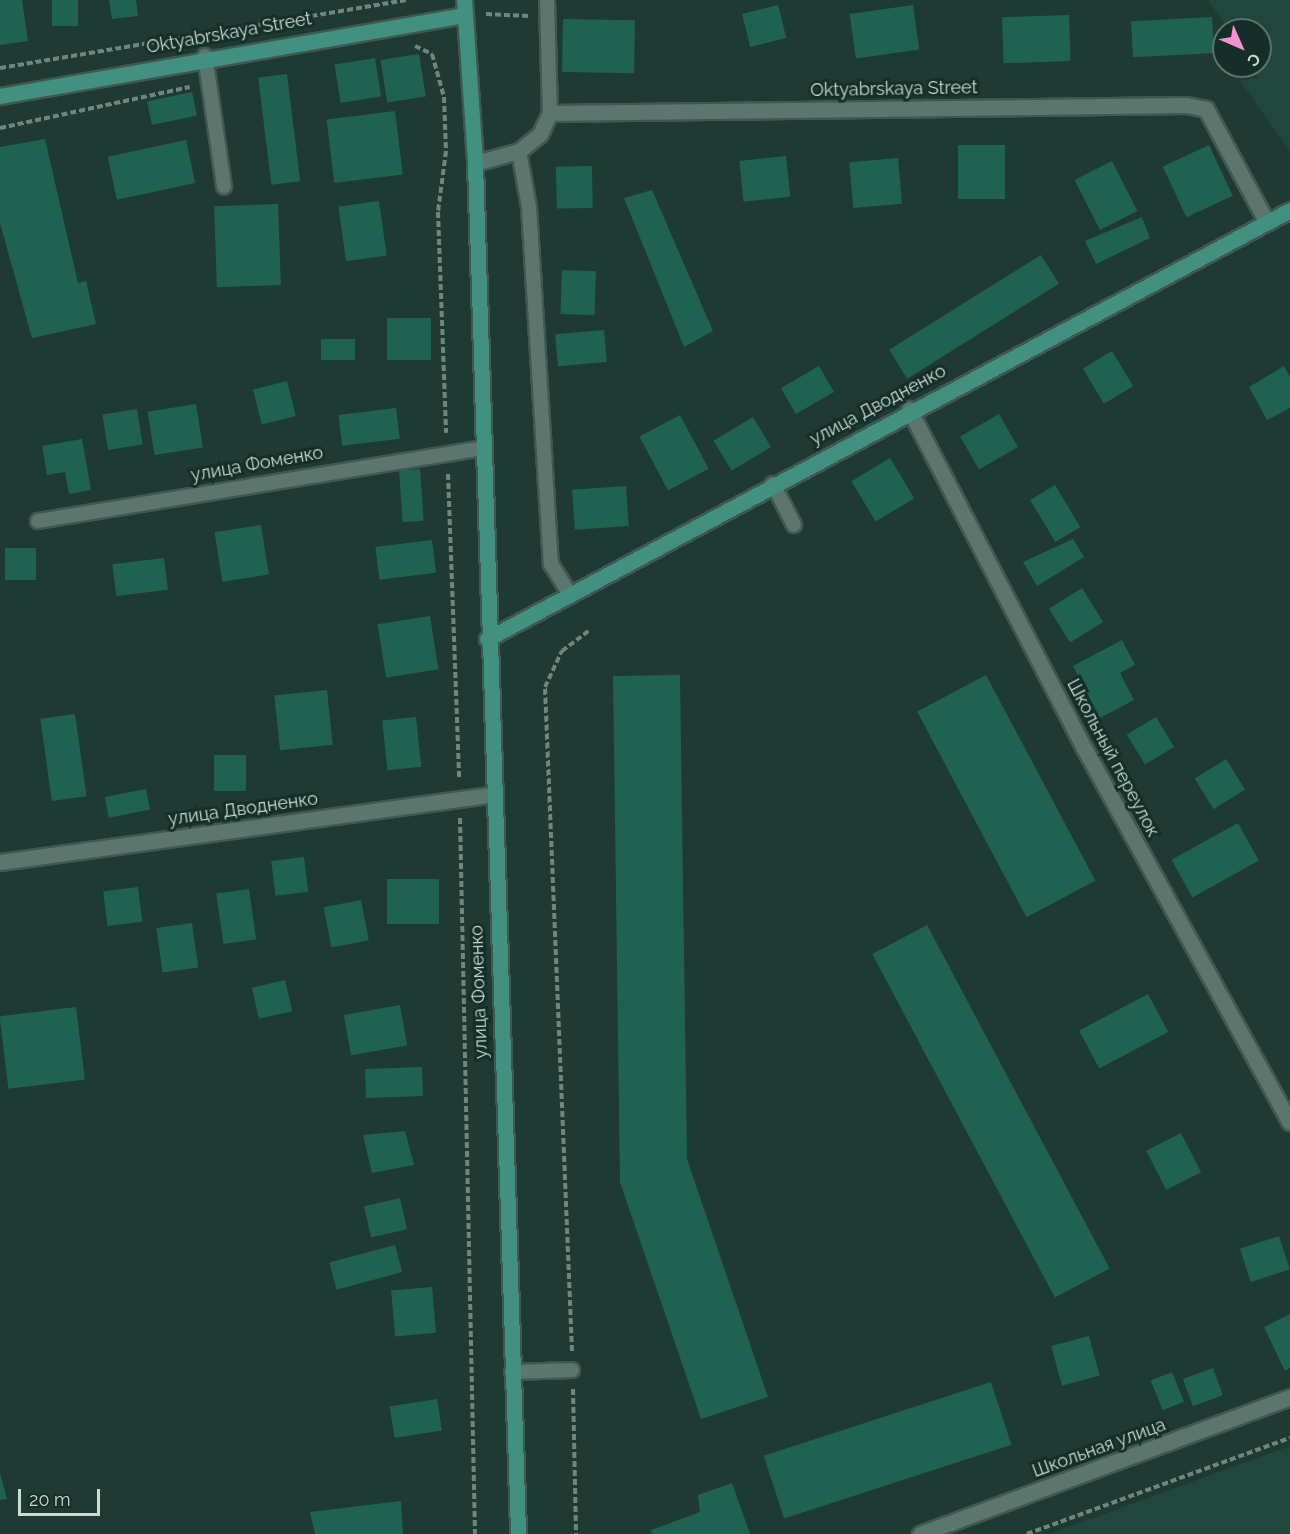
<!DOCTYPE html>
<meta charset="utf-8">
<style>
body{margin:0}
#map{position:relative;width:1290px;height:1534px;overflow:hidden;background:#1f3a32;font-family:Raleway,sans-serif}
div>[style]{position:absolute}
.built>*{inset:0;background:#21463c}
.building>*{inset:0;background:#206252;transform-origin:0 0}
.path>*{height:4px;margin-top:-2px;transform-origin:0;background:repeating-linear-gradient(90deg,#70857e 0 6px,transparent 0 9px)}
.roads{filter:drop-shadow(2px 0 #405852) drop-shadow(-2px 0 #405852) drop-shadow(0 2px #405852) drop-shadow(0 -2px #405852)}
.lane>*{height:14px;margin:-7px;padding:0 7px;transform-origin:7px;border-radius:7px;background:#5a766d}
.street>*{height:15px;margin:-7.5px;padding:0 7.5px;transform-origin:7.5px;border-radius:7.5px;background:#5a766d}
.secondary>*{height:15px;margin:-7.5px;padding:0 7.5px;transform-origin:7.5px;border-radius:7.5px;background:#429180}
span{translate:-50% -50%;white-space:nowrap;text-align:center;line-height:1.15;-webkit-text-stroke:6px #152f28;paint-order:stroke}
.street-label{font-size:18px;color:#cbdad5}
.north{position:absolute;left:1212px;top:18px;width:60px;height:60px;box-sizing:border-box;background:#152f28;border:2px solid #5e736d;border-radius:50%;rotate:135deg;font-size:16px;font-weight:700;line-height:24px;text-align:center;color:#cbdad5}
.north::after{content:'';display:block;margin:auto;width:21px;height:27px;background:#f391d6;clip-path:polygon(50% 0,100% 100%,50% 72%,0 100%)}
.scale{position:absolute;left:18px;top:1489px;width:82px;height:27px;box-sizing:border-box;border:3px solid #cbdad5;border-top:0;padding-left:8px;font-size:18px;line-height:21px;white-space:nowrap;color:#cbdad5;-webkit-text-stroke:4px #152f28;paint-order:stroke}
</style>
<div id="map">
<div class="built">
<div style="clip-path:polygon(1208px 0,1290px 0,1290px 151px,1239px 80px,1258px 78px,1251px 66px,1260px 66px,1260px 30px,1229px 30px)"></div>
<div style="clip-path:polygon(1290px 1446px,1290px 1534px,1049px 1534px)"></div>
</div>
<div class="building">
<div style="clip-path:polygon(0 0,22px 0,28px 41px,0 45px)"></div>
<div style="left:52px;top:0;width:26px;height:26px"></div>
<div style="clip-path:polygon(109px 0,136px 0,138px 16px,112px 19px)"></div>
<div style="left:778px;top:5px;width:34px;height:37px;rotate:76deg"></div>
<div style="left:913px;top:5px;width:45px;height:64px;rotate:82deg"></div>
<div style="left:1069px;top:15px;width:46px;height:67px;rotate:88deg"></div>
<div style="left:1212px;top:17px;width:36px;height:81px;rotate:87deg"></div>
<div style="left:563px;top:19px;width:72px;height:53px;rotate:1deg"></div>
<div style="left:419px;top:54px;width:43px;height:39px;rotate:81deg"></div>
<div style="left:375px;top:58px;width:39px;height:41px;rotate:81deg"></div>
<div style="left:287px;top:74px;width:108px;height:29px;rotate:83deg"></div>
<div style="left:192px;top:92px;width:24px;height:46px;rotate:78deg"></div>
<div style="left:395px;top:111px;width:64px;height:69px;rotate:83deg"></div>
<div style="clip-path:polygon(45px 139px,78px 283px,86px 281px,96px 324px,32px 338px,0 223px,0 147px)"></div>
<div style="left:186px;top:140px;width:44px;height:80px;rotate:78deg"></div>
<div style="left:958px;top:145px;width:47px;height:54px"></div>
<div style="left:1209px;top:145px;width:56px;height:51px;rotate:65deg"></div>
<div style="left:786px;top:156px;width:41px;height:47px;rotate:84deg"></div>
<div style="left:898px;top:158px;width:46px;height:49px;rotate:85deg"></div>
<div style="left:1112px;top:161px;width:56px;height:42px;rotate:63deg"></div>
<div style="left:592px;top:166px;width:42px;height:36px;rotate:89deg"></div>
<div style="clip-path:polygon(652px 190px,713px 331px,684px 347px,624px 198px)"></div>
<div style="left:379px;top:201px;width:55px;height:41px;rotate:82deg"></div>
<div style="left:278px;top:204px;width:81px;height:64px;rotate:88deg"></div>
<div style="clip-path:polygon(1142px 217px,1150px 238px,1096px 264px,1085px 241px)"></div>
<div style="left:1041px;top:255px;width:34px;height:179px;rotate:58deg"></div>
<div style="left:562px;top:270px;width:34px;height:44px;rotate:2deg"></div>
<div style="left:431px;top:318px;width:42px;height:44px;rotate:90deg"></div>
<div style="left:604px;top:330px;width:32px;height:49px;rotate:85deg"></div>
<div style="left:321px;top:339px;width:34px;height:21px"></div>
<div style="left:1112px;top:351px;width:41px;height:34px;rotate:59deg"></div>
<div style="left:819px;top:366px;width:30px;height:44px;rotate:60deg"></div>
<div style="clip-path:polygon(1284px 366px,1290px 377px,1290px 408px,1267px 420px,1249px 387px)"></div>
<div style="left:287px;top:381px;width:36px;height:35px;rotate:76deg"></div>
<div style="left:196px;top:404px;width:44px;height:49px;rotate:81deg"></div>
<div style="left:396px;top:408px;width:31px;height:58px;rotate:83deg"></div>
<div style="left:137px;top:409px;width:36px;height:35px;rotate:81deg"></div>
<div style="left:999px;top:414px;width:38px;height:45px;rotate:60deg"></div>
<div style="left:680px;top:415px;width:61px;height:46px;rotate:62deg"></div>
<div style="left:753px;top:417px;width:35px;height:46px;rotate:59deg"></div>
<div style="clip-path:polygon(82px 439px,91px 490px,69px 494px,65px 472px,47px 475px,42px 446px)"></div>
<div style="left:890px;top:458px;width:47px;height:45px;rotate:59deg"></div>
<div style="left:420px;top:469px;width:52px;height:21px;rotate:86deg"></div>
<div style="left:1055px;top:485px;width:49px;height:29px;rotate:59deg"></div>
<div style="left:626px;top:486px;width:40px;height:54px;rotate:86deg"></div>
<div style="left:261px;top:525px;width:50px;height:47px;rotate:81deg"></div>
<div style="clip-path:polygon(1073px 539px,1084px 557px,1037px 586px,1023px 562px)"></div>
<div style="left:432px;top:540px;width:33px;height:57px;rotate:83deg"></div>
<div style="left:36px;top:548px;width:32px;height:31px;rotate:90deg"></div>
<div style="left:164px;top:558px;width:32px;height:52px;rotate:83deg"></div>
<div style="left:1082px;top:588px;width:40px;height:39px;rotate:58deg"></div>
<div style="left:430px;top:616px;width:54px;height:53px;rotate:81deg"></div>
<div style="clip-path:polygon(1122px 640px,1135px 665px,1120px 673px,1134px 700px,1100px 718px,1073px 666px)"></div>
<div style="clip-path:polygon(680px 675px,687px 1159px,768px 1397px,701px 1419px,620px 1182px,613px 676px)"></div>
<div style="left:986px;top:675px;width:233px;height:78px;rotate:62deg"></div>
<div style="left:327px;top:690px;width:55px;height:53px;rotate:84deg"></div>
<div style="left:75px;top:714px;width:83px;height:35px;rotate:82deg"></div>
<div style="left:416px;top:717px;width:50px;height:34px;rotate:84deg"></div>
<div style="left:1156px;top:717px;width:35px;height:34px;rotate:59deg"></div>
<div style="left:214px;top:755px;width:32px;height:36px"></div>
<div style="left:1226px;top:759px;width:36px;height:37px;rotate:58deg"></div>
<div style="left:146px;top:789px;width:21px;height:42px;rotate:79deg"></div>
<div style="left:1238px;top:823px;width:43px;height:76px;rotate:61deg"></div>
<div style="left:304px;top:857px;width:35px;height:33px;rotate:83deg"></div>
<div style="left:439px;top:879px;width:45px;height:52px;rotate:90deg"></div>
<div style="left:138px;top:887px;width:35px;height:35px;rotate:83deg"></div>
<div style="left:249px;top:889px;width:51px;height:33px;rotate:82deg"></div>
<div style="left:361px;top:900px;width:41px;height:38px;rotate:79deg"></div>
<div style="left:192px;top:923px;width:45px;height:36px;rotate:82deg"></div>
<div style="left:927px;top:925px;width:389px;height:62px;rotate:62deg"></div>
<div style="left:285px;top:980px;width:32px;height:34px;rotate:77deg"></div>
<div style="left:1148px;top:994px;width:43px;height:78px;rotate:62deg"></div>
<div style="left:400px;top:1005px;width:41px;height:57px;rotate:80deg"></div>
<div style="left:76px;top:1007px;width:73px;height:77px;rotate:83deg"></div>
<div style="left:422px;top:1067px;width:29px;height:57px;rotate:88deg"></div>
<div style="clip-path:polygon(405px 1131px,414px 1165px,372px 1173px,363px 1135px)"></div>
<div style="left:1181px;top:1133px;width:44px;height:39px;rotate:63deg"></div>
<div style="left:400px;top:1198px;width:32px;height:37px;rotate:77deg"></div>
<div style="left:1279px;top:1236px;width:35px;height:41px;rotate:72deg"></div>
<div style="left:395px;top:1245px;width:28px;height:68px;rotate:75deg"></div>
<div style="left:432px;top:1287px;width:46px;height:41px;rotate:85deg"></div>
<div style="clip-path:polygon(1290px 1314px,1290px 1368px,1285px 1371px,1264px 1327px)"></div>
<div style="left:1089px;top:1336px;width:41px;height:39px;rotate:75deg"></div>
<div style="left:1213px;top:1368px;width:29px;height:32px;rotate:70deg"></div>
<div style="left:1172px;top:1372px;width:32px;height:23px;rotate:68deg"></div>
<div style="left:991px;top:1382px;width:66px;height:239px;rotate:72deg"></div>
<div style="left:437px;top:1399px;width:32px;height:48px;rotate:81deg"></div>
<div style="clip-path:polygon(0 1473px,7px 1499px,0 1500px)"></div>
<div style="clip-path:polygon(732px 1483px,750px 1534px,652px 1534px,651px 1530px,700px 1512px,698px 1495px)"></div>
<div style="clip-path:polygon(401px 1501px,403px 1534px,315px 1534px,310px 1512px)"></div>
</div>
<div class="path">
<div style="left:486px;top:14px;width:43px;rotate:2.7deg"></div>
<div style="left:205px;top:34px;width:204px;rotate:-9.6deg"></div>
<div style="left:415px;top:46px;width:19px;rotate:25deg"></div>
<div style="left:432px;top:54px;width:45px;rotate:74.4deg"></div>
<div style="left:444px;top:97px;width:54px;rotate:87.9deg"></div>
<div style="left:446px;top:151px;width:62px;rotate:97.5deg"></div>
<div style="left:438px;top:212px;width:221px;rotate:87.9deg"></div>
<div style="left:0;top:68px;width:200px;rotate:-9.5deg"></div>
<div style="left:0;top:128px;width:194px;rotate:-12.2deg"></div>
<div style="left:448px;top:474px;width:304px;rotate:87.9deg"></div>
<div style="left:460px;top:818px;width:716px;rotate:88.8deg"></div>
<div style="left:572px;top:1351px;width:665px;rotate:-92.33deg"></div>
<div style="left:545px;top:687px;width:40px;rotate:-65deg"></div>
<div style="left:562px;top:651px;width:35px;rotate:-37deg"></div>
<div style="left:573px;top:1389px;width:145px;rotate:88.8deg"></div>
<div style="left:1027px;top:1534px;width:280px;rotate:-20.1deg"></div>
</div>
<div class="roads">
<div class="lane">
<div style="left:547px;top:0;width:113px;rotate:88.5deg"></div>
<div style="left:205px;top:56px;width:132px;rotate:81.7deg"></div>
<div style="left:519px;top:151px;width:57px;rotate:79.9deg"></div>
<div style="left:529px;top:207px;width:358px;rotate:86.5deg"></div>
<div style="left:551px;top:564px;width:36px;rotate:58deg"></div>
<div style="left:773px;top:484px;width:46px;rotate:62.9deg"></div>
<div style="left:38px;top:521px;width:450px;rotate:-9.3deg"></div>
<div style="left:512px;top:1372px;width:60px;rotate:-1.9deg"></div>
</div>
<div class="street">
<div style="left:475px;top:163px;width:46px;rotate:-15.3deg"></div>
<div style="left:519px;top:151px;width:27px;rotate:-39deg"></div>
<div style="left:540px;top:134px;width:23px;rotate:-65deg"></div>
<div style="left:550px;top:113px;width:636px;rotate:-0.72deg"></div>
<div style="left:1186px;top:105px;width:20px;rotate:11deg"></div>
<div style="left:1206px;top:109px;width:129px;rotate:61.8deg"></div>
<div style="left:909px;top:409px;width:382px;rotate:62.7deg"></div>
<div style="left:1084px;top:748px;width:427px;rotate:61.2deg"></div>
<div style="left:0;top:862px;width:496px;rotate:-7.8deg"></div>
<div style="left:920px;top:1534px;width:395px;rotate:-20.3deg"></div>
</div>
<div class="secondary">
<div style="left:464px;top:0;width:163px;rotate:86.1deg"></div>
<div style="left:475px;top:163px;width:1372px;rotate:88.2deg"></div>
<div style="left:0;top:96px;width:472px;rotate:-9.9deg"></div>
<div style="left:487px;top:639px;width:910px;rotate:-28.11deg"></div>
</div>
</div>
<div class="street-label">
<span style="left:229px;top:33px;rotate:-10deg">Oktyabrskaya Street</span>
<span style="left:894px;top:89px;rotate:-1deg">Oktyabrskaya Street</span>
<span style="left:878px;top:405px;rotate:-28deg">улица Дводненко</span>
<span style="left:257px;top:464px;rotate:-10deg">улица Фоменко</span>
<span style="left:1113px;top:758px;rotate:62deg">Школьный переулок</span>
<span style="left:243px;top:809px;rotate:-8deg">улица Дводненко</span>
<span style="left:479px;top:992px;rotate:-92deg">улица Фоменко</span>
<span style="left:1099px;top:1448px;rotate:-20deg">Школьная улица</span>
</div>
<div class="north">С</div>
<div class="scale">20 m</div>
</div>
